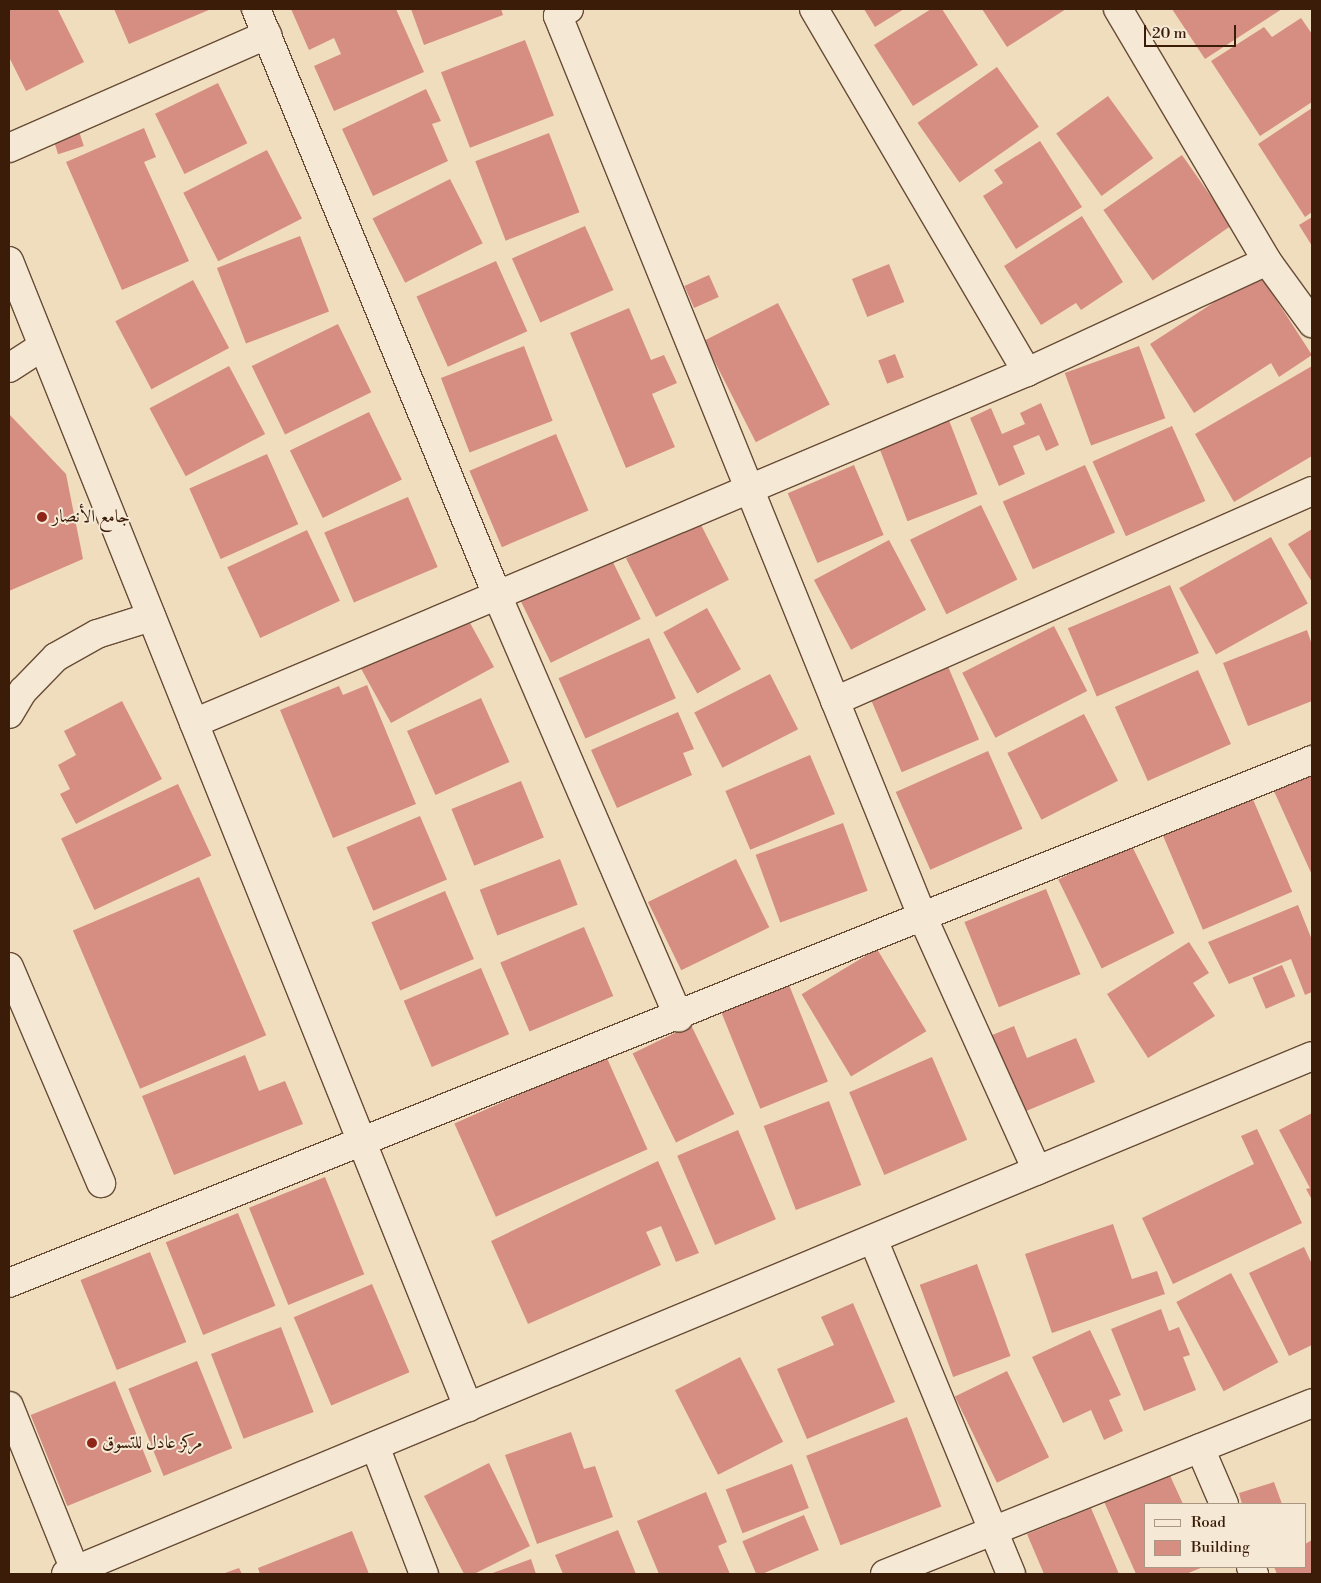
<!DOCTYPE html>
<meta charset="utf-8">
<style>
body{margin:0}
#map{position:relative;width:1321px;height:1583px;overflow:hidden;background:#f0ddbe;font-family:"Libre Bodoni",Amiri,serif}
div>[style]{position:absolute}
.building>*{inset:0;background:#d68e83;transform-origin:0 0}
.roads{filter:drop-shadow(1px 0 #684c36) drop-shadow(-1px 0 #684c36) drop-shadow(0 1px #684c36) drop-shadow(0 -1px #684c36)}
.minor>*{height:28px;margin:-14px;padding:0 14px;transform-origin:14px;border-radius:14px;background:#f5e9d5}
.dots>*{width:14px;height:14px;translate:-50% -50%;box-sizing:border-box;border:2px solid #f5e9d5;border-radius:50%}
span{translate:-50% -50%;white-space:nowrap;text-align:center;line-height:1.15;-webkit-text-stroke:4px #f5e9d5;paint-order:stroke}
.poi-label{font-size:18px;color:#3a1c08}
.left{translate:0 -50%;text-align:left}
.frame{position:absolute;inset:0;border:10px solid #3a1c08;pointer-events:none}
.legend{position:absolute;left:1144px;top:1503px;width:162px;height:65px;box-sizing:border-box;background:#f5e9d5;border:1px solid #aa9783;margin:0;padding:6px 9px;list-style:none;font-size:15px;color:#3a1c08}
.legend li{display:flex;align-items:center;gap:10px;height:25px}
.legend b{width:25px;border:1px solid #aa9783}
.scale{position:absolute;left:1144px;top:25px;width:92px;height:22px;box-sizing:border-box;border:2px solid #3a1c08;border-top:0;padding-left:6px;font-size:15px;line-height:18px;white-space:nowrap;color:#3a1c08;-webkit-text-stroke:4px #f5e9d5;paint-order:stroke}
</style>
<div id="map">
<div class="building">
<div style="clip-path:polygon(9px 9px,58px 10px,84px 62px,26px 91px,9px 57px)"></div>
<div style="clip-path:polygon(114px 9px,211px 9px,129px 44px)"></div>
<div style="clip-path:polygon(291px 9px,396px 9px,424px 72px,334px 111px,314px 66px,341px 54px,334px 38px,309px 50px)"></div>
<div style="clip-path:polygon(411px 9px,501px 9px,503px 15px,424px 45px)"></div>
<div style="clip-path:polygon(864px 9px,904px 9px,875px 27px)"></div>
<div style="clip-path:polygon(931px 9px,942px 9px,978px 65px,913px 106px,874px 45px)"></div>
<div style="clip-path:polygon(982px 9px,1066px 9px,1007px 47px)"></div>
<div style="clip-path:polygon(1172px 9px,1282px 9px,1205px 59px)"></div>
<div style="clip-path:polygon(1301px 18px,1312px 34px,1312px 102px,1260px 136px,1211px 61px,1264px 27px,1272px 37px)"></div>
<div style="left:525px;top:40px;width:81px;height:90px;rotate:69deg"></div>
<div style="left:997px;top:67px;width:73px;height:97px;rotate:55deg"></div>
<div style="left:218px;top:83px;width:67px;height:70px;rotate:64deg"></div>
<div style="clip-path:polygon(426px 89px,441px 121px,432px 124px,448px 161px,373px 196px,342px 129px)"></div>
<div style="left:1108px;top:96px;width:77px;height:64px;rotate:54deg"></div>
<div style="clip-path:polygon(1312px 108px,1312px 212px,1305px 217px,1258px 144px)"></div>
<div style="left:77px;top:125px;width:22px;height:27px;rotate:72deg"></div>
<div style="clip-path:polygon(144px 128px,156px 157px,144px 162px,189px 261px,122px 290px,66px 162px)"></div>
<div style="left:549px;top:133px;width:85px;height:79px;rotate:69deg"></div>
<div style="clip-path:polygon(1040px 141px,1082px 207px,1016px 249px,983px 196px,1003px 183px,994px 170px)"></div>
<div style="left:267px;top:150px;width:77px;height:94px;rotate:63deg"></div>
<div style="left:1182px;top:155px;width:86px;height:96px;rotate:55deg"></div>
<div style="left:450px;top:179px;width:72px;height:87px;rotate:63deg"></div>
<div style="clip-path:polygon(1082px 216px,1123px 282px,1081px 310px,1076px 303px,1041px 325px,1004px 266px)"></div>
<div style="clip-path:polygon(1312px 217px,1312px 246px,1299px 225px)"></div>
<div style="left:585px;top:226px;width:70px;height:80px;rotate:66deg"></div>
<div style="left:300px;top:236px;width:81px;height:89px;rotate:69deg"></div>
<div style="left:496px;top:261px;width:77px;height:87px;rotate:66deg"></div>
<div style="left:889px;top:264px;width:41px;height:40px;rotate:68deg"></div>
<div style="clip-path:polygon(1259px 273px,1312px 355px,1279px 377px,1271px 363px,1194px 413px,1150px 344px)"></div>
<div style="left:709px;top:275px;width:24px;height:27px;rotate:66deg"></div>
<div style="left:193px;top:280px;width:77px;height:88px;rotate:62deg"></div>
<div style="left:778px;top:303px;width:114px;height:83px;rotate:63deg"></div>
<div style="clip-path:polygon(629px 308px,651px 360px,664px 355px,677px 383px,652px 394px,675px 447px,626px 468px,570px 333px)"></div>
<div style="left:338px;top:324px;width:76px;height:96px;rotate:64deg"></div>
<div style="left:524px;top:346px;width:80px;height:89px;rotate:69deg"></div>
<div style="left:1139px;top:346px;width:77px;height:79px;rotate:70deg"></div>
<div style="left:895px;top:354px;width:25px;height:18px;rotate:69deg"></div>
<div style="left:229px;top:366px;width:77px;height:90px;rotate:62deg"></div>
<div style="clip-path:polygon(1312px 366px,1312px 456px,1234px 502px,1195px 434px)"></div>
<div style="clip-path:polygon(1041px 403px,1059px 445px,1046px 451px,1039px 435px,1013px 446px,1025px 474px,999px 486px,970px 418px,991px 408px,1002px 434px,1025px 424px,1020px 413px)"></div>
<div style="left:369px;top:412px;width:75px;height:88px;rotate:64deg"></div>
<div style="clip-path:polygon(9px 414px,66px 474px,83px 559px,9px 591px)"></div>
<div style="left:947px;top:415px;width:85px;height:75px;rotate:69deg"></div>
<div style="left:1172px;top:426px;width:82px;height:87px;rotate:66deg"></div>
<div style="left:556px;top:434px;width:83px;height:94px;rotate:67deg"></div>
<div style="left:267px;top:454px;width:77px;height:85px;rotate:66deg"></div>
<div style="left:854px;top:465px;width:76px;height:72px;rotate:67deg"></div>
<div style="left:1085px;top:465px;width:74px;height:90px;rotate:66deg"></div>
<div style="left:408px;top:497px;width:76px;height:91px;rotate:67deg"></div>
<div style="left:981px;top:505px;width:83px;height:79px;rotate:64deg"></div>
<div style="left:699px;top:521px;width:66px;height:82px;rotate:63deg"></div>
<div style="clip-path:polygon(1312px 529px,1312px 582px,1288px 544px)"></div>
<div style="left:307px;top:530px;width:78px;height:88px;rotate:65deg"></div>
<div style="left:1271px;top:537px;width:76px;height:105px;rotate:61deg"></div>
<div style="left:889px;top:540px;width:79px;height:85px;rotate:62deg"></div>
<div style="left:610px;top:556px;width:70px;height:100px;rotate:64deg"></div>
<div style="left:1170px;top:585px;width:74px;height:111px;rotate:67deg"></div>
<div style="left:707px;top:608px;width:70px;height:50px;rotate:61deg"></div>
<div style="clip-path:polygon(463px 610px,494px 667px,391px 723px,353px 654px)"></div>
<div style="left:1054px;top:626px;width:73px;height:103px;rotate:63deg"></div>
<div style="clip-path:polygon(1307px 630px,1312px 645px,1312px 701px,1248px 726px,1223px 663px)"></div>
<div style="left:649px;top:638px;width:66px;height:99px;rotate:66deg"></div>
<div style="left:947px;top:664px;width:82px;height:84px;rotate:67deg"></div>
<div style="left:1198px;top:670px;width:81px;height:91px;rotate:66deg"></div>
<div style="left:770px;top:674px;width:62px;height:85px;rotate:63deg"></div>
<div style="clip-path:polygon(367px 685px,416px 804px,333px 838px,280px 710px,339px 686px,343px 695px)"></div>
<div style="left:481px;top:698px;width:70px;height:81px;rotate:66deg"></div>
<div style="clip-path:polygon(122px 701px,162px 779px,76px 824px,60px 794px,70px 789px,58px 765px,76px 755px,64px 731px)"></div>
<div style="clip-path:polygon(678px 712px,694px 749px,683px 753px,692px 775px,617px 808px,591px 750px)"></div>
<div style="left:1084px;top:714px;width:75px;height:86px;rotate:63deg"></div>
<div style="left:988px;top:751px;width:85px;height:101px;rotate:66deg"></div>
<div style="left:810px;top:755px;width:64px;height:92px;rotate:67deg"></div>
<div style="clip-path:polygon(1312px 771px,1312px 875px,1273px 789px)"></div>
<div style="left:521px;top:781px;width:61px;height:75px;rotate:68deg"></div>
<div style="left:178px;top:784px;width:79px;height:129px;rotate:65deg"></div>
<div style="left:1252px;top:797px;width:103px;height:97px;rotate:67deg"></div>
<div style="left:420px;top:816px;width:69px;height:80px;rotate:67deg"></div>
<div style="left:843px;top:823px;width:72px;height:93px;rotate:70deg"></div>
<div style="left:1131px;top:844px;width:99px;height:81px;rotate:64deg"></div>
<div style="left:560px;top:859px;width:49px;height:86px;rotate:69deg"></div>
<div style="left:736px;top:859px;width:76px;height:98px;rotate:64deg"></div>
<div style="left:199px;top:877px;width:172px;height:137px;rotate:67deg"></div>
<div style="left:1046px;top:889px;width:92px;height:88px;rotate:68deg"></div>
<div style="left:445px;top:891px;width:74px;height:80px;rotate:67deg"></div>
<div style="clip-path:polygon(1298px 905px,1312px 940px,1312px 992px,1305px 995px,1291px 959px,1229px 984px,1208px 942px)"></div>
<div style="left:584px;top:927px;width:75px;height:91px;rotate:67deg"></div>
<div style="clip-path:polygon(1189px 942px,1209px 973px,1193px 983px,1215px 1016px,1148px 1058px,1107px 994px)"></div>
<div style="left:877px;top:949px;width:96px;height:88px;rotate:59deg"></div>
<div style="left:1282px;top:965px;width:34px;height:32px;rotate:67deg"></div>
<div style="left:481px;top:968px;width:72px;height:84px;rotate:67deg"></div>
<div style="left:789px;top:985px;width:104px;height:73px;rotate:68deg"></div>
<div style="left:691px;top:1025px;width:99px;height:65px;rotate:64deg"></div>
<div style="clip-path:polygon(1014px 1026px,1027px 1058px,1076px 1038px,1095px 1082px,1024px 1112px,985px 1038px)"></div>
<div style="clip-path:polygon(245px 1055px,259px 1091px,285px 1081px,303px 1124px,174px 1175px,142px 1096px)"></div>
<div style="left:606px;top:1056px;width:102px;height:166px;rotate:66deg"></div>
<div style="left:932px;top:1057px;width:90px;height:90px;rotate:67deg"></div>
<div style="left:829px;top:1101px;width:90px;height:70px;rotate:69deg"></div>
<div style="clip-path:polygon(1312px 1113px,1312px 1200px,1306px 1189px,1310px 1188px,1279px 1130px)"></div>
<div style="clip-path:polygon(1257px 1129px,1302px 1223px,1173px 1284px,1142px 1218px,1254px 1164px,1241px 1136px)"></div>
<div style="left:738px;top:1130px;width:97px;height:66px;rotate:67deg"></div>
<div style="clip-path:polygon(658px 1161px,699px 1253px,676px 1262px,661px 1226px,646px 1232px,661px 1265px,528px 1324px,491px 1241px)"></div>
<div style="left:325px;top:1177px;width:105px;height:82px;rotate:68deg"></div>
<div style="left:238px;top:1213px;width:100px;height:78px;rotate:68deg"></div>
<div style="clip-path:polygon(1113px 1224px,1132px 1279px,1157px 1271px,1165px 1294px,1052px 1333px,1025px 1254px)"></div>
<div style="clip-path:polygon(1304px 1247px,1312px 1264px,1312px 1345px,1289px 1356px,1249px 1273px)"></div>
<div style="left:150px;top:1252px;width:97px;height:75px;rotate:68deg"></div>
<div style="left:977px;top:1264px;width:98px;height:61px;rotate:70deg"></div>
<div style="left:1231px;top:1273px;width:101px;height:62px;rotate:62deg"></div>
<div style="left:372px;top:1284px;width:96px;height:85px;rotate:67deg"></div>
<div style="clip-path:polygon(853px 1303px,895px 1402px,807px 1439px,777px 1369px,834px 1345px,821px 1317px)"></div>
<div style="clip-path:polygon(1161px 1309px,1169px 1331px,1179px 1327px,1190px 1355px,1183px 1357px,1196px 1390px,1144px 1411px,1111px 1329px)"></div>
<div style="left:281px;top:1327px;width:91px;height:75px;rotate:69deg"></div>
<div style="clip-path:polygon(1090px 1330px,1121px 1395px,1109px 1400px,1123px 1431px,1104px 1440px,1091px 1410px,1063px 1423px,1032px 1357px)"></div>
<div style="left:740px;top:1357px;width:95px;height:73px;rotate:63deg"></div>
<div style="left:197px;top:1361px;width:94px;height:74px;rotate:68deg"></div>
<div style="left:1007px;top:1371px;width:96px;height:58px;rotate:64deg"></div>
<div style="left:115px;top:1381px;width:98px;height:91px;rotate:68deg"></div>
<div style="left:907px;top:1417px;width:96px;height:108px;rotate:69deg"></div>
<div style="clip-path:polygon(571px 1432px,584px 1469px,595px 1466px,613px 1517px,537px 1544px,505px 1455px)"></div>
<div style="clip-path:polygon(489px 1463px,530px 1546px,474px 1574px,464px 1574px,424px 1496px)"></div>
<div style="left:792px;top:1464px;width:47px;height:71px;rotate:69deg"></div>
<div style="clip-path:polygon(1167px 1469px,1183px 1504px,1145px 1504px,1145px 1567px,1203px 1567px,1186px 1574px,1136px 1574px,1102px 1497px)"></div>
<div style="clip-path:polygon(1274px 1482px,1282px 1504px,1242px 1504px,1239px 1493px)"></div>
<div style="clip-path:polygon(706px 1492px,727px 1542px,718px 1546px,730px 1574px,659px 1574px,637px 1521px)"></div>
<div style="clip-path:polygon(1091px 1508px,1119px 1574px,1044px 1574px,1027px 1534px)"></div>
<div style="left:804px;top:1515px;width:38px;height:67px;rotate:67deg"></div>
<div style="clip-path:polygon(618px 1530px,636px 1574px,563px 1574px,555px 1555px)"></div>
<div style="clip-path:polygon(352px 1531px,369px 1574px,260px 1574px,258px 1568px)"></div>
<div style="clip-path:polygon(1312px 1540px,1312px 1574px,1277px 1574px,1274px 1567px,1305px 1567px,1305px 1544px)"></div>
<div style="clip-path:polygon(531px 1559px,536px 1574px,490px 1574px)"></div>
<div style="clip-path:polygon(239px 1568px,242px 1574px,222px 1574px)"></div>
</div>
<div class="roads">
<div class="minor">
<div style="left:256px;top:9px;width:634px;rotate:67.64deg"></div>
<div style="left:497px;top:595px;width:460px;rotate:66.7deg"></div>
<div style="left:569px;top:9px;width:13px;rotate:148deg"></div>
<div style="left:558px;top:16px;width:973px;rotate:67.97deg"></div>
<div style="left:923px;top:918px;width:277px;rotate:65.7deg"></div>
<div style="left:814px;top:9px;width:421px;rotate:59.6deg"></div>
<div style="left:1118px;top:9px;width:293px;rotate:59.4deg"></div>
<div style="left:1267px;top:261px;width:77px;rotate:54deg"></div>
<div style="left:9px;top:148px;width:282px;rotate:-23.7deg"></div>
<div style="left:9px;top:261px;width:1235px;rotate:68.17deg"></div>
<div style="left:9px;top:368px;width:40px;rotate:-32.9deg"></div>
<div style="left:835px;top:701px;width:521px;rotate:-23.76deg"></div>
<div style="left:9px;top:714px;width:27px;rotate:-59deg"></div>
<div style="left:23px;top:691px;width:47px;rotate:-45.9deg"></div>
<div style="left:56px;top:657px;width:47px;rotate:-29.3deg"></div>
<div style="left:97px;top:634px;width:57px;rotate:-17.5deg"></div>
<div style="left:194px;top:723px;width:904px;rotate:-22.85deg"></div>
<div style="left:1027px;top:372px;width:264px;rotate:-24.8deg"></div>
<div style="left:9px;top:967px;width:235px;rotate:66.9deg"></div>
<div style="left:873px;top:1239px;width:362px;rotate:67.6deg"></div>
<div style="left:9px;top:1283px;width:1404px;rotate:-21.87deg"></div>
<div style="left:9px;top:1406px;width:177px;rotate:68.1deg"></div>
<div style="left:375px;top:1446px;width:137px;rotate:69.1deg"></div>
<div style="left:1200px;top:1448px;width:61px;rotate:66.8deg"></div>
<div style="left:1251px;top:1567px;width:8px;rotate:67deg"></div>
<div style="left:66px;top:1574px;width:1349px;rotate:-22.57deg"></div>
<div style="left:885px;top:1574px;width:460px;rotate:-21.8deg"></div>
</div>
</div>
<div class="dots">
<div style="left:42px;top:517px;background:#8f2418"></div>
<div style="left:92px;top:1443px;background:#8f2418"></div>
</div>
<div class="poi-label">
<span class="left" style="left:52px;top:517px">جامع الأنصار</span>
<span class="left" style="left:102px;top:1443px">مركز عادل للتسوق</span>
</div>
<div class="frame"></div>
<ul class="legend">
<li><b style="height:6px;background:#f5e9d5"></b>Road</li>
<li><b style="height:14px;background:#d68e83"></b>Building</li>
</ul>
<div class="scale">20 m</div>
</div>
